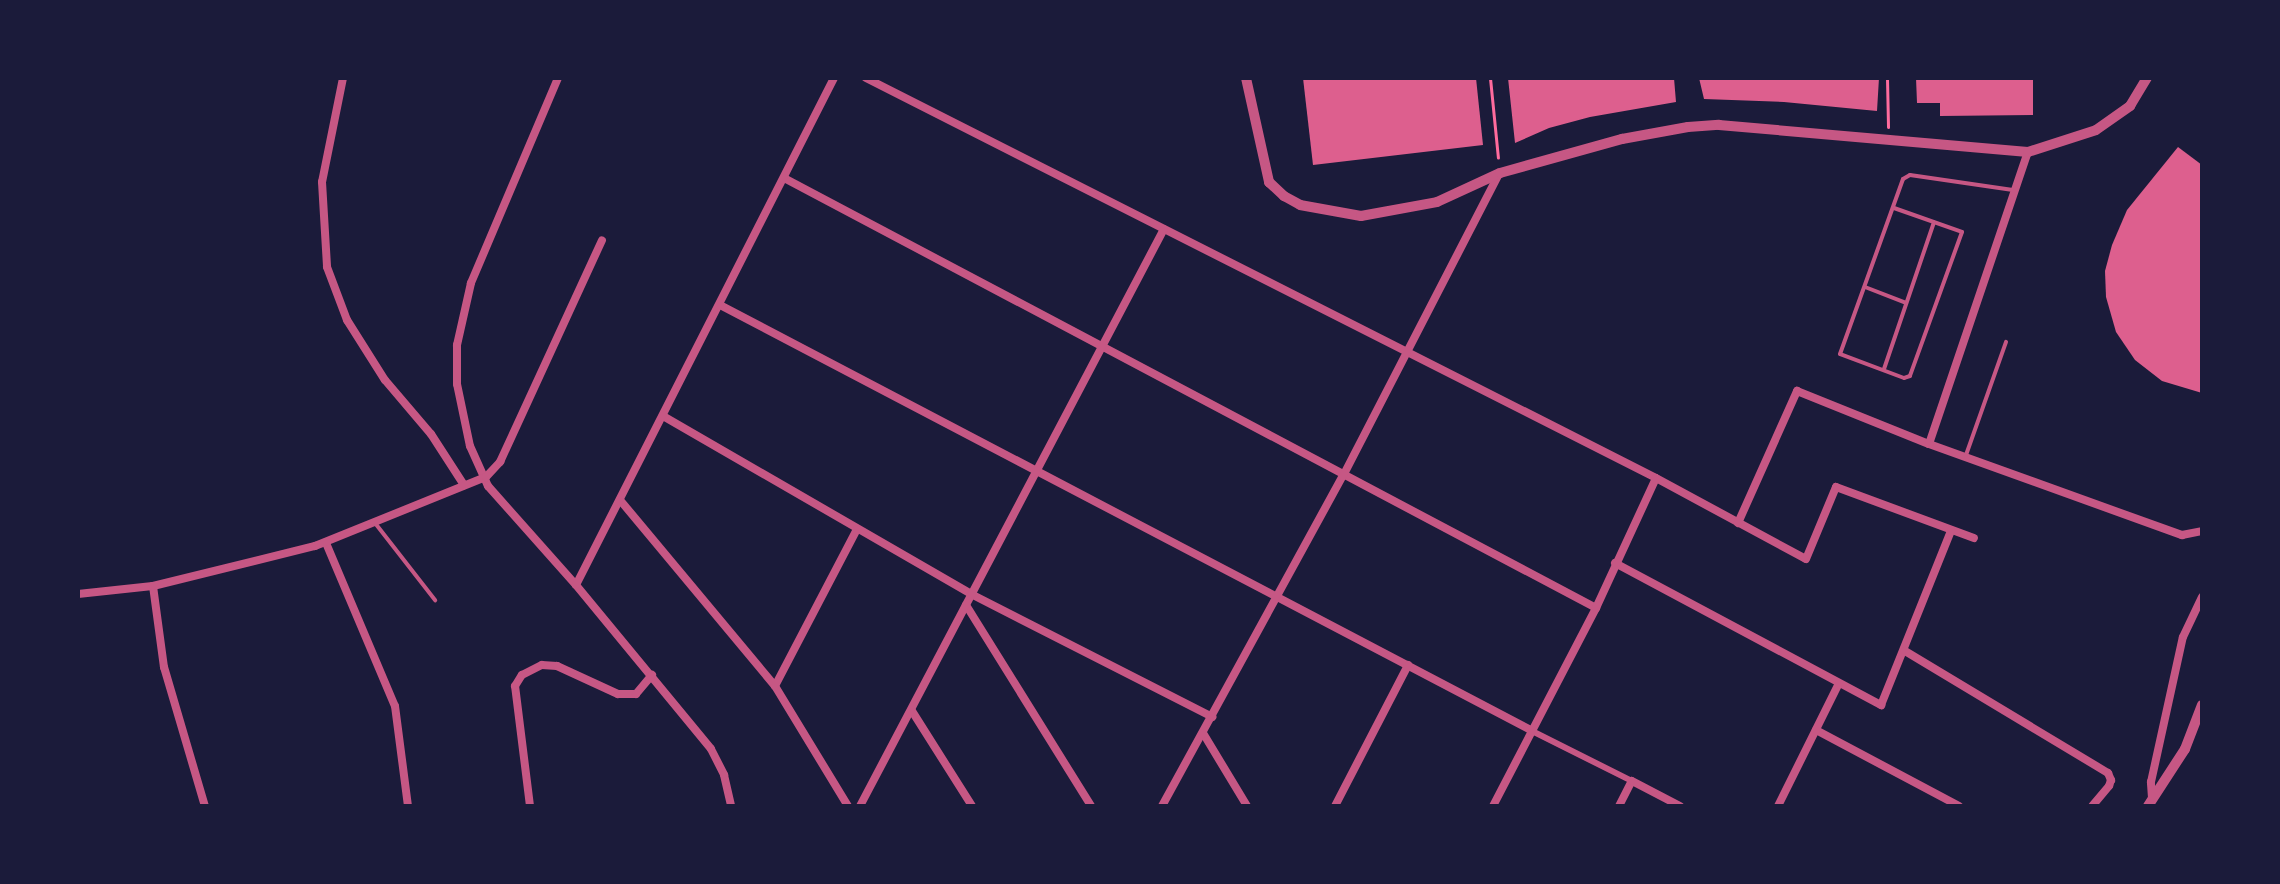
<!DOCTYPE html>
<style>
body{margin:0}
#map{position:relative;width:2280px;height:884px;overflow:hidden;background:#1b1b3a;font-family:"Golos Text",sans-serif}
div>[style]{position:absolute}
.building>*{inset:0;background:#dd5f8e}
.path>*{height:3px;margin:-1.5px;padding:0 1.5px;transform-origin:1.5px;border-radius:1.5px;background:#ff6b9d}
.service>*{height:4px;margin:-2px;padding:0 2px;transform-origin:2px;border-radius:2px;background:#c65784}
.pedestrian>*{height:6px;margin:-3px;padding:0 3px;transform-origin:3px;border-radius:3px;background:#c65784}
.minor>*{height:8px;margin:-4px;padding:0 4px;transform-origin:4px;border-radius:4px;background:#c65784}
.tertiary>*{height:10px;margin:-5px;padding:0 5px;transform-origin:5px;border-radius:5px;background:#c65784}
span{translate:-50% -50%;white-space:nowrap;text-align:center;line-height:1.15;-webkit-text-stroke:8px #1b1b3a;paint-order:stroke}
.frame{position:absolute;inset:0;border:80px solid #1b1b3a;pointer-events:none}
</style>
<div id="map">
<div class="building">
<div style="clip-path:polygon(1303px 78px,1476px 78px,1483px 145px,1313px 165px)"></div>
<div style="clip-path:polygon(1508px 78px,1674px 78px,1676px 102px,1590px 117px,1549px 128px,1515px 143px)"></div>
<div style="clip-path:polygon(1699px 78px,1879px 78px,1877px 111px,1784px 102px,1704px 99px)"></div>
<div style="clip-path:polygon(1916px 78px,2033px 78px,2033px 115px,1940px 116px,1940px 103px,1917px 103px)"></div>
<div style="clip-path:polygon(2178px 147px,2202px 165px,2202px 393px,2162px 381px,2135px 360px,2116px 332px,2106px 297px,2105px 271px,2112px 245px,2127px 210px)"></div>
</div>
<div class="path">
<div style="left:1490px;top:78px;width:80px;rotate:84.3deg"></div>
<div style="left:1887px;top:78px;width:49px;rotate:88.8deg"></div>
</div>
<div class="service">
<div style="left:1894px;top:208px;width:72px;rotate:19.4deg"></div>
<div style="left:1962px;top:232px;width:153px;rotate:109.9deg"></div>
<div style="left:1910px;top:376px;width:6px;rotate:162deg"></div>
<div style="left:1904px;top:378px;width:68px;rotate:-159.4deg"></div>
<div style="left:1840px;top:354px;width:186px;rotate:-70.2deg"></div>
<div style="left:1903px;top:179px;width:8px;rotate:-30deg"></div>
<div style="left:1910px;top:175px;width:104px;rotate:8.3deg"></div>
<div style="left:1865px;top:287px;width:44px;rotate:21.3deg"></div>
<div style="left:1884px;top:369px;width:155px;rotate:-71.2deg"></div>
<div style="left:1966px;top:455px;width:120px;rotate:-70.5deg"></div>
<div style="left:375px;top:523px;width:98px;rotate:52.1deg"></div>
</div>
<div class="pedestrian">
<div style="left:1532px;top:731px;width:112px;rotate:26.6deg"></div>
</div>
<div class="minor">
<div style="left:343px;top:78px;width:106px;rotate:101.4deg"></div>
<div style="left:322px;top:182px;width:85px;rotate:86.6deg"></div>
<div style="left:327px;top:267px;width:57px;rotate:69.3deg"></div>
<div style="left:347px;top:320px;width:71px;rotate:57.7deg"></div>
<div style="left:385px;top:380px;width:71px;rotate:49.6deg"></div>
<div style="left:431px;top:434px;width:61px;rotate:57.1deg"></div>
<div style="left:558px;top:78px;width:223px;rotate:113deg"></div>
<div style="left:471px;top:283px;width:64px;rotate:102.7deg"></div>
<div style="left:457px;top:345px;width:39px;rotate:90deg"></div>
<div style="left:457px;top:384px;width:63px;rotate:78.2deg"></div>
<div style="left:470px;top:446px;width:44px;rotate:65.8deg"></div>
<div style="left:488px;top:486px;width:132px;rotate:48.4deg"></div>
<div style="left:576px;top:585px;width:212px;rotate:50.5deg"></div>
<div style="left:711px;top:749px;width:29px;rotate:63deg"></div>
<div style="left:724px;top:775px;width:32px;rotate:77deg"></div>
<div style="left:866px;top:78px;width:885px;rotate:26.85deg"></div>
<div style="left:1656px;top:478px;width:170px;rotate:28.4deg"></div>
<div style="left:1806px;top:559px;width:78px;rotate:-67.4deg"></div>
<div style="left:1836px;top:487px;width:147px;rotate:20.3deg"></div>
<div style="left:784px;top:178px;width:919px;rotate:27.9deg"></div>
<div style="left:720px;top:305px;width:916px;rotate:27.66deg"></div>
<div style="left:663px;top:416px;width:356px;rotate:30deg"></div>
<div style="left:971px;top:594px;width:271px;rotate:27deg"></div>
<div style="left:1929px;top:444px;width:269px;rotate:19.8deg"></div>
<div style="left:2182px;top:535px;width:20px;rotate:-11deg"></div>
<div style="left:620px;top:500px;width:242px;rotate:50.2deg"></div>
<div style="left:775px;top:686px;width:140px;rotate:58.7deg"></div>
<div style="left:1738px;top:523px;width:145px;rotate:-65.9deg"></div>
<div style="left:1797px;top:391px;width:142px;rotate:21.9deg"></div>
<div style="left:1929px;top:444px;width:308px;rotate:-71.3deg"></div>
<div style="left:326px;top:543px;width:177px;rotate:67.1deg"></div>
<div style="left:395px;top:706px;width:101px;rotate:82.6deg"></div>
<div style="left:1615px;top:563px;width:302px;rotate:28.1deg"></div>
<div style="left:1881px;top:705px;width:188px;rotate:-68.1deg"></div>
<div style="left:576px;top:585px;width:569px;rotate:-63.03deg"></div>
<div style="left:153px;top:586px;width:82px;rotate:82.3deg"></div>
<div style="left:164px;top:667px;width:145px;rotate:73.6deg"></div>
<div style="left:78px;top:594px;width:75px;rotate:-6.1deg"></div>
<div style="left:153px;top:586px;width:167px;rotate:-13.9deg"></div>
<div style="left:315px;top:546px;width:184px;rotate:-22deg"></div>
<div style="left:486px;top:477px;width:21px;rotate:-47deg"></div>
<div style="left:500px;top:462px;width:244px;rotate:-65.3deg"></div>
<div style="left:966px;top:605px;width:237px;rotate:58.1deg"></div>
<div style="left:1905px;top:651px;width:237px;rotate:31deg"></div>
<div style="left:2108px;top:773px;width:8px;rotate:67deg"></div>
<div style="left:2111px;top:780px;width:6px;rotate:108deg"></div>
<div style="left:2109px;top:786px;width:26px;rotate:130deg"></div>
<div style="left:775px;top:686px;width:177px;rotate:-62.4deg"></div>
<div style="left:912px;top:711px;width:112px;rotate:57.7deg"></div>
<div style="left:1816px;top:730px;width:162px;rotate:28deg"></div>
<div style="left:1203px;top:733px;width:85px;rotate:58.9deg"></div>
<div style="left:2152px;top:798px;width:16px;rotate:-94deg"></div>
<div style="left:2151px;top:782px;width:148px;rotate:-77.6deg"></div>
<div style="left:2183px;top:637px;width:44px;rotate:-64.6deg"></div>
<div style="left:530px;top:806px;width:121px;rotate:-97.1deg"></div>
<div style="left:515px;top:686px;width:13px;rotate:-58deg"></div>
<div style="left:522px;top:675px;width:22px;rotate:-27deg"></div>
<div style="left:542px;top:665px;width:15px;rotate:4deg"></div>
<div style="left:557px;top:666px;width:67px;rotate:24.7deg"></div>
<div style="left:618px;top:694px;width:18px"></div>
<div style="left:636px;top:694px;width:25px;rotate:-50deg"></div>
<div style="left:860px;top:806px;width:652px;rotate:-62.22deg"></div>
<div style="left:1162px;top:806px;width:376px;rotate:-61.3deg"></div>
<div style="left:1343px;top:476px;width:340px;rotate:-62.7deg"></div>
<div style="left:1335px;top:806px;width:159px;rotate:-62.6deg"></div>
<div style="left:1493px;top:806px;width:223px;rotate:-62.5deg"></div>
<div style="left:1596px;top:608px;width:143px;rotate:-65.2deg"></div>
<div style="left:1619px;top:806px;width:28px;rotate:-63deg"></div>
<div style="left:1632px;top:781px;width:54px;rotate:27.5deg"></div>
<div style="left:1778px;top:806px;width:137px;rotate:-63.6deg"></div>
</div>
<div class="tertiary">
<div style="left:1246px;top:78px;width:107px;rotate:77.5deg"></div>
<div style="left:1269px;top:182px;width:21px;rotate:43deg"></div>
<div style="left:1284px;top:196px;width:18px;rotate:29deg"></div>
<div style="left:1300px;top:205px;width:62px;rotate:10.2deg"></div>
<div style="left:1361px;top:216px;width:77px;rotate:-10.4deg"></div>
<div style="left:1437px;top:202px;width:69px;rotate:-24.7deg"></div>
<div style="left:1500px;top:173px;width:127px;rotate:-15.6deg"></div>
<div style="left:1622px;top:139px;width:67px;rotate:-10.3deg"></div>
<div style="left:1688px;top:127px;width:31px;rotate:-4deg"></div>
<div style="left:1719px;top:125px;width:310px;rotate:5deg"></div>
<div style="left:2028px;top:152px;width:71px;rotate:-17.9deg"></div>
<div style="left:2096px;top:130px;width:42px;rotate:-35.2deg"></div>
<div style="left:2130px;top:106px;width:33px;rotate:-59deg"></div>
<div style="left:2148px;top:806px;width:68px;rotate:-57deg"></div>
<div style="left:2185px;top:749px;width:47px;rotate:-68.9deg"></div>
</div>
<div class="frame"></div>
</div>
